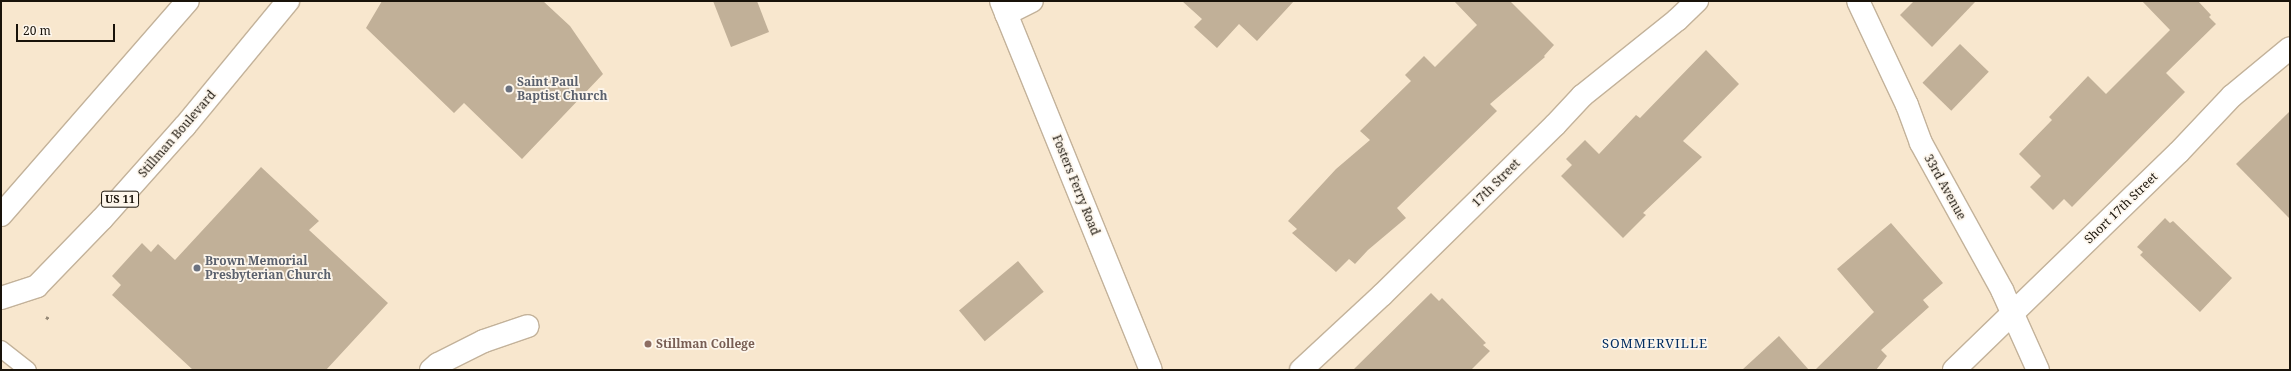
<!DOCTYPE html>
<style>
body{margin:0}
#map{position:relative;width:2291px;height:371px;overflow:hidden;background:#f8e7ce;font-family:"Noto Serif",serif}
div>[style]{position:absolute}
.building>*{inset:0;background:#c1b098;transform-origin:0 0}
.path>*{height:2.5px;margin-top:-1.25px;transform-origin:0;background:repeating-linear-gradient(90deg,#978a78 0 3px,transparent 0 6px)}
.roads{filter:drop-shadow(1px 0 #c3b29a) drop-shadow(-1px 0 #c3b29a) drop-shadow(0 1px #c3b29a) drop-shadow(0 -1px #c3b29a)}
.service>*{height:16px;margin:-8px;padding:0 8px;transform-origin:8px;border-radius:8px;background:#fff}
.minor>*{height:22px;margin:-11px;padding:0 11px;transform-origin:11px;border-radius:11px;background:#fff}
.tertiary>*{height:22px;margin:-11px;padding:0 11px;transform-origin:11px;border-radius:11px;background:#fff}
.primary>*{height:22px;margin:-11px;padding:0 11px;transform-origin:11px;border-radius:11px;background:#fff}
.dots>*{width:11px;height:11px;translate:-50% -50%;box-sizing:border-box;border:2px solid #fdf6ec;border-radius:50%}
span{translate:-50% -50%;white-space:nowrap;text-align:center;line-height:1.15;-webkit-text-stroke:3.5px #fdf6ec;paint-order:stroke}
.shield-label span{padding:1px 3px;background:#fdf6ec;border:1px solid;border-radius:3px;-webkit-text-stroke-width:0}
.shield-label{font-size:11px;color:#19130a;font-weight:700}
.worship-label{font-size:12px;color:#5b616d;font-weight:700}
.left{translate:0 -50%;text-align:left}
.street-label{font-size:12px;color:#19130a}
.education-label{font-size:12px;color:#785e54;font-weight:700}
.neighbourhood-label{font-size:13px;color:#032e61;letter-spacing:1px}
.frame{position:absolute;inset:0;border:2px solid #19130a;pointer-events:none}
.scale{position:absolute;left:16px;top:24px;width:99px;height:18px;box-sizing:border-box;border:2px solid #19130a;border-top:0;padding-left:5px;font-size:12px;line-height:14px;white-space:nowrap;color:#19130a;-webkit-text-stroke:3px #fdf6ec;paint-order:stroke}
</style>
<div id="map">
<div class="building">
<div style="clip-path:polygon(382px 1px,543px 1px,570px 26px,603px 74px,522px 159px,464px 103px,454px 113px,366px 28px)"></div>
<div style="clip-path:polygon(713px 1px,757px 1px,769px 32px,731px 47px)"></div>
<div style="clip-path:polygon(1182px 1px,1294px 1px,1257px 41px,1239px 24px,1217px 48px,1194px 27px,1202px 19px)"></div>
<div style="clip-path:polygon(1454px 1px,1510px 1px,1554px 45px,1544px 56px,1545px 57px,1490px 104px,1497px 111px,1397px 208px,1406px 218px,1368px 250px,1355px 264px,1349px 259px,1336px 272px,1292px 233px,1297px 229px,1288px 221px,1336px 169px,1370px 140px,1360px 131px,1411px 81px,1405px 75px,1424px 56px,1435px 67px,1477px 25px)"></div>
<div style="clip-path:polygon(1914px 1px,1976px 1px,1932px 47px,1900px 15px)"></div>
<div style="clip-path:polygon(2142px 1px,2198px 1px,2211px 15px,2209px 17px,2216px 24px,2166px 73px,2185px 92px,2072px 207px,2064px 199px,2053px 210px,2030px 187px,2041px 176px,2019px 154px,2052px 120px,2049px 117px,2088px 76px,2106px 94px,2170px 30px)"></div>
<div style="left:1960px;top:44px;width:40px;height:54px;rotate:44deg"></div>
<div style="clip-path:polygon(1706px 50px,1739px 84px,1683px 141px,1702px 157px,1643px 213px,1646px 215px,1623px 238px,1561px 176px,1572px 165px,1566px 159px,1585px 140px,1599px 154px,1636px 115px,1640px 118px)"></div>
<div style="clip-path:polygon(2290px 111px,2290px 219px,2236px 164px)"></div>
<div style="clip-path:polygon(261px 167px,319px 221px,309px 230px,388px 303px,326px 370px,193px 370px,112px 295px,121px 285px,112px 276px,142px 243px,151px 252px,158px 244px,175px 260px)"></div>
<div style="clip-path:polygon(2165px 218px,2170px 223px,2173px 221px,2232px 278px,2200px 312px,2140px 255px,2143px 252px,2137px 247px)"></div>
<div style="clip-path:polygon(1891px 223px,1943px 283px,1923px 300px,1929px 307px,1881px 350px,1887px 356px,1876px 370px,1815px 370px,1874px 312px,1837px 269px)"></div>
<div style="left:1018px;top:261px;width:40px;height:77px;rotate:50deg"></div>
<div style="clip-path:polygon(1431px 293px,1439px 301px,1442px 298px,1486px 343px,1483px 345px,1490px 351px,1471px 370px,1353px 370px)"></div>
<div style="clip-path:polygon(1779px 336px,1809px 370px,1742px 370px)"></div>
</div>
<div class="path">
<div style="left:46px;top:317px;width:4px;rotate:27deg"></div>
</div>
<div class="roads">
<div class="service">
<div style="left:1px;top:349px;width:34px;rotate:38deg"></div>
</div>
<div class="minor">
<div style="left:1858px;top:1px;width:115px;rotate:64.8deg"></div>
<div style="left:1907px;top:105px;width:40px;rotate:69.8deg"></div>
<div style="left:1921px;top:143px;width:168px;rotate:61.1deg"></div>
<div style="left:2002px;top:290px;width:88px;rotate:65.8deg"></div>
<div style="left:1006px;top:14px;width:29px;rotate:-27deg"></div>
<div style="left:431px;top:370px;width:9px;rotate:-41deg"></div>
<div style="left:438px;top:364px;width:51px;rotate:-26.6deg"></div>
<div style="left:484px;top:341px;width:46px;rotate:-18.8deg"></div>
<div style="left:1301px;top:370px;width:110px;rotate:-42.8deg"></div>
<div style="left:1382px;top:295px;width:243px;rotate:-44.5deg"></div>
<div style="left:1555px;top:125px;width:40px;rotate:-47deg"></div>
<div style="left:1582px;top:96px;width:122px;rotate:-38.7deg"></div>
<div style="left:1677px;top:20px;width:28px;rotate:-44deg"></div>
<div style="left:1954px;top:370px;width:313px;rotate:-44.1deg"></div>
<div style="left:2179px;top:152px;width:77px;rotate:-46.6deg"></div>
<div style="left:2232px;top:96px;width:75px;rotate:-39.6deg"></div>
</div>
<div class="tertiary">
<div style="left:1001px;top:1px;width:398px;rotate:67.9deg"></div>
</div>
<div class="primary">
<div style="left:1px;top:215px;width:284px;rotate:-48.9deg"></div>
<div style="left:1px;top:298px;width:38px;rotate:-18deg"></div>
<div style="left:37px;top:286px;width:93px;rotate:-45.9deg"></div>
<div style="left:102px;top:219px;width:125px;rotate:-48.3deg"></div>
<div style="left:185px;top:126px;width:162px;rotate:-50.5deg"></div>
</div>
</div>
<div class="dots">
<div style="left:509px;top:89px;background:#6b7280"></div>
<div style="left:197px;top:268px;background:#6b7280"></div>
<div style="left:648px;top:344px;background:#8d6e63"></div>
</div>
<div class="shield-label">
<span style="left:120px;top:199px">US 11</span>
</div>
<div class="worship-label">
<span class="left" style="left:517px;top:89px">Saint Paul<br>Baptist Church</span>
<span class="left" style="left:205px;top:268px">Brown Memorial<br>Presbyterian Church</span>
</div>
<div class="street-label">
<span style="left:177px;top:134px;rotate:-49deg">Stillman Boulevard</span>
<span style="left:1496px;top:183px;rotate:-45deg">17th Street</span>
<span style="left:1076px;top:185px;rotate:68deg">Fosters Ferry Road</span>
<span style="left:1945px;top:187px;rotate:61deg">33rd Avenue</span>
<span style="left:2121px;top:208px;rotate:-44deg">Short 17th Street</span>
</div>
<div class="education-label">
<span class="left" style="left:656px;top:344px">Stillman College</span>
</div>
<div class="neighbourhood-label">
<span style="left:1655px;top:343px">SOMMERVILLE</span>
</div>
<div class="frame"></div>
<div class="scale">20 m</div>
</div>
